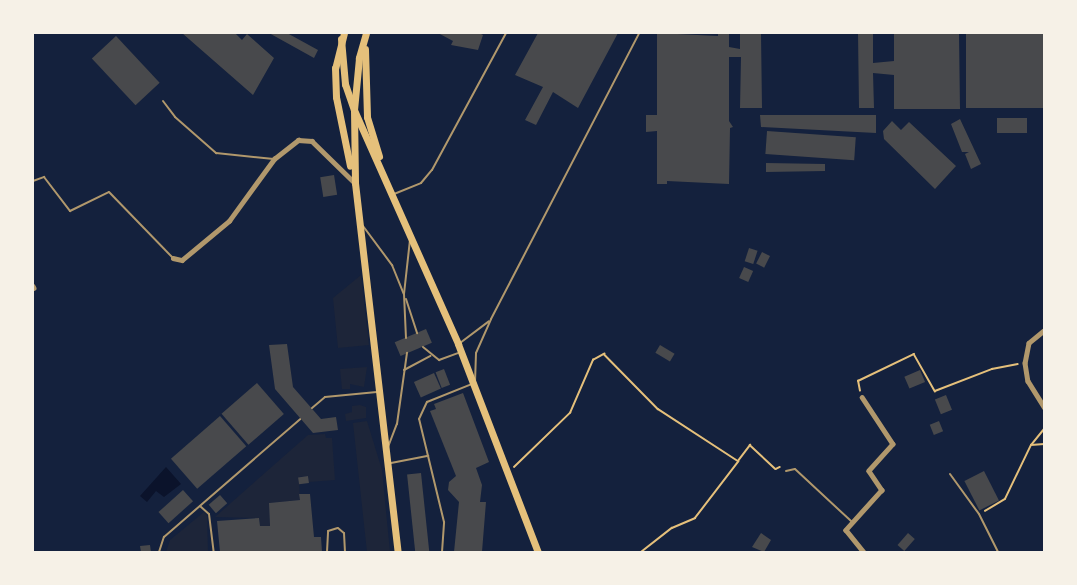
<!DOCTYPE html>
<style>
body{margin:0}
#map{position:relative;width:1077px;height:585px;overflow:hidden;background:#14213d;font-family:Helvetica,sans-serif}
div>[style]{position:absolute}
.green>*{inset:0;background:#1d2539}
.water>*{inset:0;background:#0b132b}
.building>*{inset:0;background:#48494c;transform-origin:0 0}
.path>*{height:1.5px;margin:-0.75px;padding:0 0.75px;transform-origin:0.75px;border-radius:0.75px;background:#e5c07b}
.service>*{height:2px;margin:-1px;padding:0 1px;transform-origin:1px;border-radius:1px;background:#b1986c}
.minor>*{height:4.5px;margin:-2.25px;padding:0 2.25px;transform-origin:2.25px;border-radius:2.25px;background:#b1986c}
.primary>*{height:7px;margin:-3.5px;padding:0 3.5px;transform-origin:3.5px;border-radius:3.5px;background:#e5c07b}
span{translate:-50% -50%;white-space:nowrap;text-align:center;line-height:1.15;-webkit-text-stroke:4.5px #f6f1e7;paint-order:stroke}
.frame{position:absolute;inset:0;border:34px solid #f6f1e7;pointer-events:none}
</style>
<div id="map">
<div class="green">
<div style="clip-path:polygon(361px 275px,369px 345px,338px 348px,333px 298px)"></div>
<div style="clip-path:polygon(367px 367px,364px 387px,350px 384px,350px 389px,342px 389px,340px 369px)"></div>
<div style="clip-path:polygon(360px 405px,366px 407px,366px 418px,346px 421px,345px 414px,352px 412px,352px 406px)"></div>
<div style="clip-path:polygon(367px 421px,382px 470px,390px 552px,367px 552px,353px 423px)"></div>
<div style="clip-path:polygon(325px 434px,326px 438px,332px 438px,335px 480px,309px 482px,308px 476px,299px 477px,300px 500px,269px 503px,270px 526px,260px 526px,259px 518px,215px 517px,308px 435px)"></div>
<div style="clip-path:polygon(204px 512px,207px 516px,208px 552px,166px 552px,170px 540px)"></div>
</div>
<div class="water">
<div style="clip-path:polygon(166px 467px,181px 484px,164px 497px,156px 491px,147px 502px,140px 496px)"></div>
</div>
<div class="building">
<div style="clip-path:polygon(182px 33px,235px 33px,242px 40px,247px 34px,274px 58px,253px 95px)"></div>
<div style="clip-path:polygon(269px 33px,287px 33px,318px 50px,314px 58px)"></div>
<div style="clip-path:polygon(438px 33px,479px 33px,483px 35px,478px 50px,451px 45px,453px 41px)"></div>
<div style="clip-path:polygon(538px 33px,618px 33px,578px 108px,553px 92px,536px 125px,525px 120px,543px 87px,515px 75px)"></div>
<div style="clip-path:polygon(657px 33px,718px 36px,718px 33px,729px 33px,729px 47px,740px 49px,740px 33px,761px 33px,762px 108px,740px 108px,741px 57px,729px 57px,729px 121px,733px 127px,730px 128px,729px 184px,667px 181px,667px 184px,657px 184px,657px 131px,646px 132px,646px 115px,657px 115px)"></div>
<div style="clip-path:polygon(858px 33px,873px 33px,873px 63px,894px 61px,894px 33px,959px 33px,960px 109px,894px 109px,894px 75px,873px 73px,874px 108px,859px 108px)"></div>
<div style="left:966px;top:33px;width:78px;height:75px"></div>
<div style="left:116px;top:36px;width:64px;height:33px;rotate:47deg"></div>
<div style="clip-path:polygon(760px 115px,876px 115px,876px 133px,761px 127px)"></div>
<div style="left:997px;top:118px;width:30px;height:15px"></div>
<div style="clip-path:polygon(960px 119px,981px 164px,971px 169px,965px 154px,969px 152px,962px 152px,951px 124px)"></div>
<div style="clip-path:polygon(892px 121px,901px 130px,909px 122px,956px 166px,935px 189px,884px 139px,883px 131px)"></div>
<div style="left:767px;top:131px;width:89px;height:23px;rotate:4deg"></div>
<div style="clip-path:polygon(766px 163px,825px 164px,825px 171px,766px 172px)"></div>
<div style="left:334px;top:175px;width:20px;height:14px;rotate:81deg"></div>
<div style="left:749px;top:248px;width:9px;height:14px;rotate:18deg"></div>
<div style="left:762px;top:252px;width:9px;height:13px;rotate:27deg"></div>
<div style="left:744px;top:267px;width:10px;height:12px;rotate:24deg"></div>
<div style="left:426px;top:329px;width:15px;height:34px;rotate:67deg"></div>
<div style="clip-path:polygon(287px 344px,293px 387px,321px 419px,336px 417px,338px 430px,313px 433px,275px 389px,269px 345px)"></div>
<div style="left:660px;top:345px;width:17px;height:9px;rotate:31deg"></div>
<div style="left:444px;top:369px;width:17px;height:9px;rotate:69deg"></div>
<div style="left:920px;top:370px;width:13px;height:17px;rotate:67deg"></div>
<div style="left:434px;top:373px;width:17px;height:22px;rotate:66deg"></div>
<div style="left:257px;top:383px;width:41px;height:47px;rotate:49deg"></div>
<div style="clip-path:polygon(463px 393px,489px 462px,476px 468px,482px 485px,480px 502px,486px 502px,482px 552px,454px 552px,459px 502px,448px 490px,449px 482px,456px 476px,430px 411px,436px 409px,434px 404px)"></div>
<div style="left:946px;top:395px;width:16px;height:12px;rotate:68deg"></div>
<div style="left:220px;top:416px;width:40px;height:65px;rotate:49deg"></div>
<div style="left:939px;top:421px;width:11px;height:10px;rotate:68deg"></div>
<div style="left:984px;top:471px;width:33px;height:22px;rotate:63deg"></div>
<div style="left:421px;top:473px;width:79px;height:14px;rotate:84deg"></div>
<div style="left:308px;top:476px;width:7px;height:10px;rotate:82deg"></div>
<div style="left:183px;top:490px;width:15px;height:33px;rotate:48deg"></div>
<div style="clip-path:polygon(299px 494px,310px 494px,314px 537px,321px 537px,322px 552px,220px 552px,217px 521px,259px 518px,260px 526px,270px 526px,269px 503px,300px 500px)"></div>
<div style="left:220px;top:495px;width:11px;height:15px;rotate:49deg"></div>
<div style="clip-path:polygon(761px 533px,771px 540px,764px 552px,752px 547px)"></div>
<div style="left:908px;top:533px;width:9px;height:16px;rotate:41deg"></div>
<div style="clip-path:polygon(150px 545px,151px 552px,141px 552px,140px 546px)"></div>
</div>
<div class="path">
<div style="left:860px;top:391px;width:10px;rotate:-101deg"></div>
<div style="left:858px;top:381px;width:62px;rotate:-25.7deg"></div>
<div style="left:914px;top:354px;width:43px;rotate:60.4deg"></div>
<div style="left:935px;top:391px;width:61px;rotate:-21.1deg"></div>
<div style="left:992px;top:369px;width:26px;rotate:-11deg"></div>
<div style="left:1032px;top:444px;width:19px;rotate:-51deg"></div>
<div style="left:514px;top:467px;width:78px;rotate:-44deg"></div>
<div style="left:570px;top:413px;width:58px;rotate:-66.5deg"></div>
<div style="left:593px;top:360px;width:13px;rotate:-29deg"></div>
<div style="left:604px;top:354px;width:77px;rotate:45.5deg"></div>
<div style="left:658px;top:409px;width:95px;rotate:33deg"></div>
<div style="left:738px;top:461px;width:20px;rotate:-53deg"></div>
<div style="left:750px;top:445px;width:35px;rotate:43deg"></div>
<div style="left:776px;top:469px;width:4px;rotate:-27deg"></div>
<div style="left:985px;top:511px;width:23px;rotate:-31deg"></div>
<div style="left:1005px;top:499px;width:60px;rotate:-64.3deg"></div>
<div style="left:1031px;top:445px;width:13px;rotate:-4deg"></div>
<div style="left:641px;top:552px;width:39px;rotate:-38deg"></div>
<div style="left:672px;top:528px;width:25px;rotate:-23deg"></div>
<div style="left:695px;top:518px;width:71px;rotate:-52.5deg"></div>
</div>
<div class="service">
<div style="left:163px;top:101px;width:20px;rotate:53deg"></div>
<div style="left:175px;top:117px;width:55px;rotate:41.3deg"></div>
<div style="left:216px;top:153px;width:58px;rotate:5.9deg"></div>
<div style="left:33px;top:181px;width:12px;rotate:-20deg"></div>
<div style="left:44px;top:177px;width:43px;rotate:52.6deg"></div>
<div style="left:70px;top:211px;width:43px;rotate:-26deg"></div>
<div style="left:109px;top:192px;width:92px;rotate:45.9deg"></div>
<div style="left:394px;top:194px;width:29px;rotate:-22deg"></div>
<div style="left:421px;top:183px;width:17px;rotate:-50deg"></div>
<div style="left:432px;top:170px;width:156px;rotate:-61.6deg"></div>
<div style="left:363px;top:226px;width:49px;rotate:53.4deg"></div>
<div style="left:392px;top:265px;width:31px;rotate:68deg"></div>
<div style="left:404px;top:294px;width:44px;rotate:87.4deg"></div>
<div style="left:404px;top:294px;width:54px;rotate:-83.7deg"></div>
<div style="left:406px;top:299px;width:36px;rotate:72deg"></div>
<div style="left:460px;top:343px;width:36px;rotate:-37deg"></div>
<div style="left:423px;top:347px;width:21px;rotate:39deg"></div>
<div style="left:439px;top:360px;width:20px;rotate:-20deg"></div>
<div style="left:404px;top:370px;width:30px;rotate:-28deg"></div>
<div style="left:475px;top:382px;width:29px;rotate:-88deg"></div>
<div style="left:476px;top:353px;width:37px;rotate:-66deg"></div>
<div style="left:491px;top:319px;width:322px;rotate:-62.6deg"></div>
<div style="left:312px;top:408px;width:17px;rotate:-40deg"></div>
<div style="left:325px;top:397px;width:52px;rotate:-5.5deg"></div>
<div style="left:388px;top:447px;width:25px;rotate:-69deg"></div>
<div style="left:397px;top:424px;width:72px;rotate:-82deg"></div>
<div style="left:391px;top:463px;width:38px;rotate:-11deg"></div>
<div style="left:786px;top:471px;width:9px;rotate:-13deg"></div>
<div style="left:795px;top:469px;width:78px;rotate:42.9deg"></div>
<div style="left:950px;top:474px;width:49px;rotate:54.1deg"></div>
<div style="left:979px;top:514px;width:42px;rotate:63.4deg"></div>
<div style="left:200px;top:506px;width:12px;rotate:42deg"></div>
<div style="left:209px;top:514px;width:38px;rotate:83deg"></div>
<div style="left:159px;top:552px;width:16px;rotate:-72deg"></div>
<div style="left:164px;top:537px;width:180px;rotate:-40.9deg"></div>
<div style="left:327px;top:552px;width:21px;rotate:-87deg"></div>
<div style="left:328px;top:531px;width:10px;rotate:-17deg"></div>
<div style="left:338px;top:528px;width:8px;rotate:40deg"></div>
<div style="left:344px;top:533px;width:19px;rotate:87deg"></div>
<div style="left:442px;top:552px;width:30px;rotate:-86deg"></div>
<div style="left:444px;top:522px;width:106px;rotate:-103.6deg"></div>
<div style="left:419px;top:419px;width:19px;rotate:-65deg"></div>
<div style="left:427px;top:402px;width:48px;rotate:-21.8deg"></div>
</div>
<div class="minor">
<div style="left:173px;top:258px;width:9px;rotate:13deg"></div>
<div style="left:182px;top:260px;width:61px;rotate:-39.7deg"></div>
<div style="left:229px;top:221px;width:77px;rotate:-54deg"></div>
<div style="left:274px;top:159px;width:31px;rotate:-38deg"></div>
<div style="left:298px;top:140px;width:14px;rotate:4deg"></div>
<div style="left:312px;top:141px;width:60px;rotate:44.3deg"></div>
<div style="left:33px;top:286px;width:2px;rotate:63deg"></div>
<div style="left:1044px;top:331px;width:19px;rotate:141deg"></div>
<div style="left:1029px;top:343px;width:20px;rotate:101deg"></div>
<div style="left:1025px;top:363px;width:18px;rotate:81deg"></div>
<div style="left:1028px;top:381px;width:31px;rotate:58deg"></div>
<div style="left:862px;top:397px;width:56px;rotate:56.6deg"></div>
<div style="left:893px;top:444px;width:36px;rotate:132deg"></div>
<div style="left:869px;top:471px;width:23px;rotate:56deg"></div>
<div style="left:882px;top:490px;width:54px;rotate:132deg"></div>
<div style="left:846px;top:530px;width:28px;rotate:51deg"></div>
</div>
<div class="primary">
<div style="left:344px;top:33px;width:36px;rotate:104deg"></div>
<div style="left:335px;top:68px;width:29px;rotate:88deg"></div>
<div style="left:336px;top:97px;width:70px;rotate:78.5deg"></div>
<div style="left:366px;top:33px;width:26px;rotate:106deg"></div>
<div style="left:359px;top:58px;width:52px;rotate:95.5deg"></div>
<div style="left:354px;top:110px;width:73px;rotate:89.2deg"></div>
<div style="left:355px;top:183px;width:371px;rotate:83.4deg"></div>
<div style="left:341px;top:39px;width:45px;rotate:84.9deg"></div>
<div style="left:345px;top:84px;width:28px;rotate:71deg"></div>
<div style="left:354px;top:110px;width:256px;rotate:66deg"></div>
<div style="left:458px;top:344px;width:223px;rotate:69deg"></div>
<div style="left:365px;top:49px;width:68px;rotate:88.3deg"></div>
<div style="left:367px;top:117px;width:41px;rotate:72.9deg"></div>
</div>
<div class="frame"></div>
</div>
